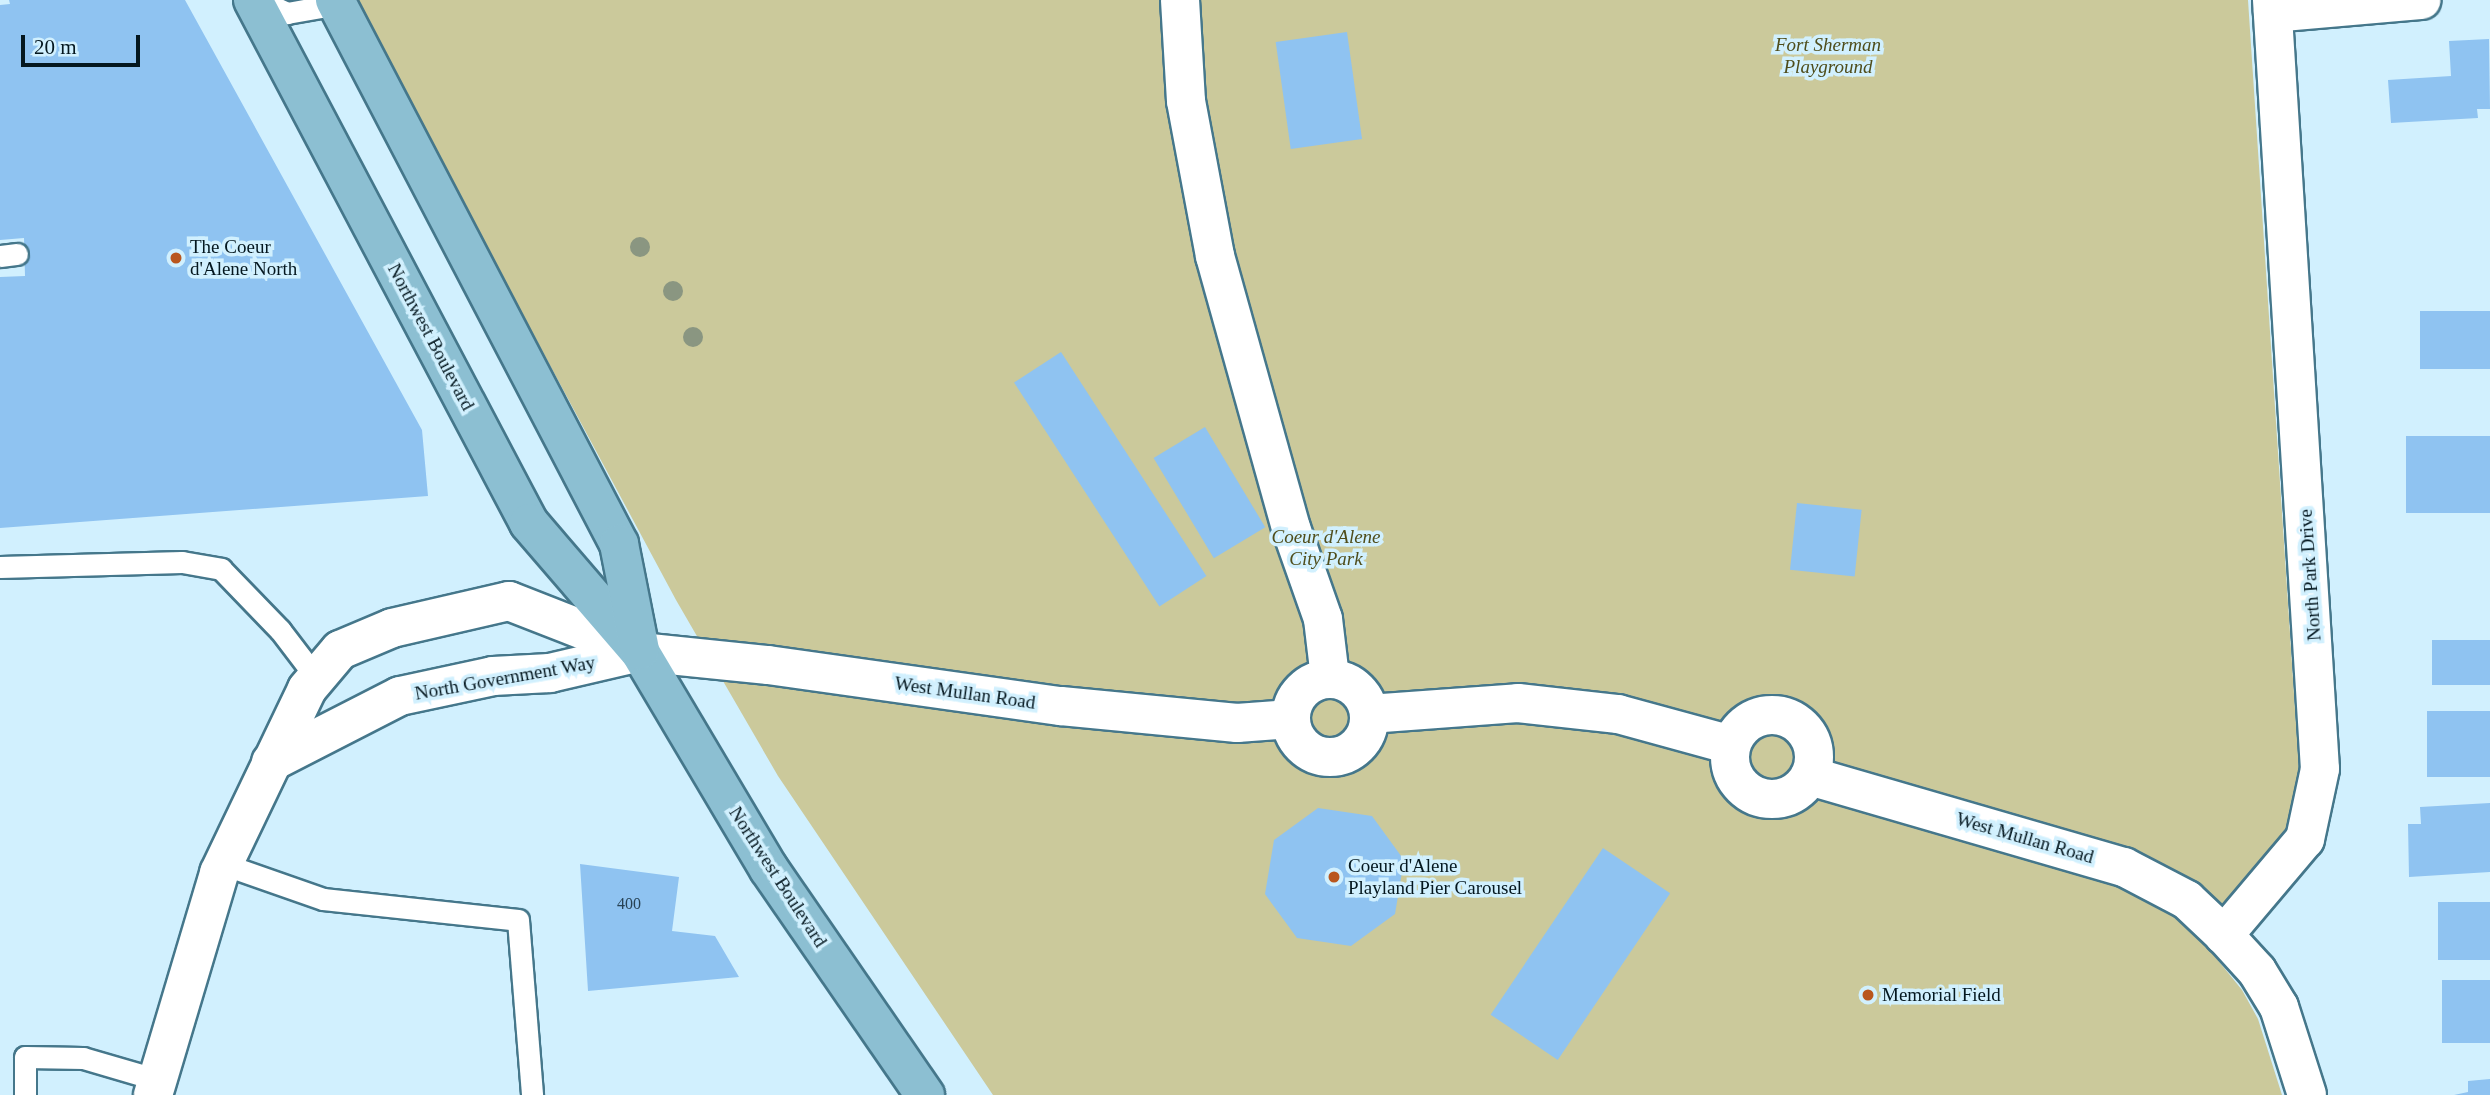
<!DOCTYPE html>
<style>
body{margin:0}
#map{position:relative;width:2490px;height:1095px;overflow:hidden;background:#d1f0fe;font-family:Georgia,serif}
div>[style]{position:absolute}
.green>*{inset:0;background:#cbc99b}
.building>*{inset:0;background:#8fc3f1;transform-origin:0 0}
.roads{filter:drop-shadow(2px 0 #45778b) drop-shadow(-2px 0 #45778b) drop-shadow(0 2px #45778b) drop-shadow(0 -2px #45778b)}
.lane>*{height:21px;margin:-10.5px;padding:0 10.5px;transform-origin:10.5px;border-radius:10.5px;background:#fff}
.street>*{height:38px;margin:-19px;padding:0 19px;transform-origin:19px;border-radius:19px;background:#fff}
.street>.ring{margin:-19px;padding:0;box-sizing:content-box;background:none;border:38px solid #fff;border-radius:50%}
.secondary>*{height:38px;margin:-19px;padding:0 19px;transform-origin:19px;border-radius:19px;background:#fff}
.primary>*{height:38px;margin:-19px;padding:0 19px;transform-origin:19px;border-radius:19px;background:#8cbfd2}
.trees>*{width:20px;height:20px;margin:-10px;border-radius:50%;background:#8a9681}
.dots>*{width:19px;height:19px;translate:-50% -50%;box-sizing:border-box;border:4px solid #d1f0fe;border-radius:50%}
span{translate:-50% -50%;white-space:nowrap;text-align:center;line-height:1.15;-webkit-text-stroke:7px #d1f0fe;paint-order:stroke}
.number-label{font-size:16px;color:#274254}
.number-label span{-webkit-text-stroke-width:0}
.park-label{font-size:19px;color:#4f4d1b;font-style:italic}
.poi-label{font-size:19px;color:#04171f}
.left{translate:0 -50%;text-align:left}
.street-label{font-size:19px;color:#04171f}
.scale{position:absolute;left:21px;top:35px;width:119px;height:32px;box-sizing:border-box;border:4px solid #04171f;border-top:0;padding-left:9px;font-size:21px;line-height:24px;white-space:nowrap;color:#04171f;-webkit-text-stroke:5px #d1f0fe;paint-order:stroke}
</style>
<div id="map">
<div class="green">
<div style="clip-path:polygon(354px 0,2248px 0,2299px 769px,2290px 826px,2269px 861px,2200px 938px,2242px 990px,2258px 1019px,2282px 1095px,993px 1095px,778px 776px,676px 600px)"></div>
</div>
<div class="building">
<div style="clip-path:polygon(9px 0,185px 0,422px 430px,428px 496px,0 528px,0 277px,25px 276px,24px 238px,0 240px,0 5px,10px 4px)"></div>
<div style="left:1347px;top:32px;width:108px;height:72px;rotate:82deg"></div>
<div style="clip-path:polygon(2489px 39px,2490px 109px,2477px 109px,2478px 118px,2391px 123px,2388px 80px,2451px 76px,2449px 41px)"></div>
<div style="left:2490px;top:311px;width:58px;height:70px;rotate:90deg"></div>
<div style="left:1061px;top:352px;width:267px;height:56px;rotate:57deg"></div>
<div style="left:1205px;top:427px;width:117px;height:60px;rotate:59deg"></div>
<div style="left:2490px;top:436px;width:77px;height:84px;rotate:90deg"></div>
<div style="left:1797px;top:503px;width:65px;height:67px;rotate:6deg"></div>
<div style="left:2490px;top:640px;width:45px;height:58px;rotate:90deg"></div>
<div style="left:2490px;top:711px;width:66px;height:63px;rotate:90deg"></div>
<div style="clip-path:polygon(2490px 803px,2490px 872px,2409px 877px,2408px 824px,2421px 824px,2420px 807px)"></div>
<div style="clip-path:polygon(1318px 808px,1372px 816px,1404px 860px,1395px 914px,1351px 946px,1297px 938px,1265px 894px,1274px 840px)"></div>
<div style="left:1603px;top:848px;width:81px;height:201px;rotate:34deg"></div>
<div style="clip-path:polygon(580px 864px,679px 877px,672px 931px,715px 936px,739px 977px,588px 991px)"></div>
<div style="left:2490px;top:902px;width:58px;height:52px;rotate:90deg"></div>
<div style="left:2490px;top:980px;width:63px;height:48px;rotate:90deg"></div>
<div style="clip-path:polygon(2490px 1079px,2490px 1095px,2454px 1095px,2468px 1092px,2468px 1081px)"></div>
</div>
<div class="roads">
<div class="lane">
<div style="left:259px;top:0;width:31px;rotate:25deg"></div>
<div style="left:287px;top:13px;width:58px;rotate:-10deg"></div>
<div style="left:0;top:256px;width:17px;rotate:-7deg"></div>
<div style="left:0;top:567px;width:182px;rotate:-1.6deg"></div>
<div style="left:182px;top:562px;width:40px;rotate:10deg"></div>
<div style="left:221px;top:569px;width:85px;rotate:46deg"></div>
<div style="left:280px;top:630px;width:58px;rotate:52.7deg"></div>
<div style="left:223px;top:864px;width:106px;rotate:19.3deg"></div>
<div style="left:323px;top:899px;width:196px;rotate:6.1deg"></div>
<div style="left:518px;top:920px;width:176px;rotate:85.4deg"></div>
<div style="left:25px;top:1095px;width:38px;rotate:-90deg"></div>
<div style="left:25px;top:1057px;width:58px;rotate:1deg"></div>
<div style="left:83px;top:1058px;width:78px;rotate:16.3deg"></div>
</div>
<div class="street">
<div style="left:1180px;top:0;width:101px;rotate:86.6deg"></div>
<div style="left:1186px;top:101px;width:158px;rotate:79.4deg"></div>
<div style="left:1215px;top:256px;width:282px;rotate:74.4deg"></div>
<div style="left:1291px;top:528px;width:96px;rotate:70.6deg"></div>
<div style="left:1323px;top:619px;width:59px;rotate:83.2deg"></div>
<div style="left:2273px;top:13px;width:149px;rotate:-5deg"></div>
<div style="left:640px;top:652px;width:129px;rotate:5.8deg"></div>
<div style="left:768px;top:665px;width:296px;rotate:8deg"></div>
<div style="left:1061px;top:706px;width:177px;rotate:5.5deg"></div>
<div style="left:1237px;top:723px;width:54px;rotate:-4.2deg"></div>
<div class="ring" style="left:1291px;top:679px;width:40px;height:40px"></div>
<div style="left:1369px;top:714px;width:149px;rotate:-4.2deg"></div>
<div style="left:1518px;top:703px;width:101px;rotate:6.3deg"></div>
<div style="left:1618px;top:714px;width:117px;rotate:15.3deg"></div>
<div class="ring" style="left:1730px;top:715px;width:46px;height:46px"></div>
<div style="left:1810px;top:776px;width:327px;rotate:16.2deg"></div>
<div style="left:2124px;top:867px;width:71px;rotate:27.6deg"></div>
<div style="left:2187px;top:900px;width:51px;rotate:43.4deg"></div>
</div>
<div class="secondary">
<div style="left:2272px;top:0;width:770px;rotate:86.43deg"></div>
<div style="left:2320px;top:769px;width:72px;rotate:102.1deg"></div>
<div style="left:2305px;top:839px;width:126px;rotate:130.2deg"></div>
<div style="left:2224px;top:935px;width:49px;rotate:47.5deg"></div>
<div style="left:2257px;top:971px;width:42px;rotate:58.6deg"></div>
<div style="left:2279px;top:1007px;width:92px;rotate:72.3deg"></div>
<div style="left:271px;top:762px;width:145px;rotate:-27.1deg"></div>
<div style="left:400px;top:696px;width:95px;rotate:-12.1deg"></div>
<div style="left:493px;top:676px;width:57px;rotate:-3deg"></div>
<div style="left:550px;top:673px;width:92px;rotate:-13.1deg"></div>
<div style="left:153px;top:1095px;width:232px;rotate:-73.4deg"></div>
<div style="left:219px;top:873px;width:204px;rotate:-64.4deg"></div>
<div style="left:307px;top:689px;width:51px;rotate:-49.8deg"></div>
<div style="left:340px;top:650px;width:56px;rotate:-22.9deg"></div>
<div style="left:392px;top:628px;width:120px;rotate:-13deg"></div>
<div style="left:509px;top:601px;width:141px;rotate:21.3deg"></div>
</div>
<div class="primary">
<div style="left:253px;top:0;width:591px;rotate:62.18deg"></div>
<div style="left:529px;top:523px;width:170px;rotate:49.3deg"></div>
<div style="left:640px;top:652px;width:252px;rotate:59.3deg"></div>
<div style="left:769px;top:869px;width:275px;rotate:55.4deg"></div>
<div style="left:335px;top:0;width:614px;rotate:62.43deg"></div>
<div style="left:619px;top:544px;width:108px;rotate:78.8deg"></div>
</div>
</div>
<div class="trees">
<div style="left:640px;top:247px"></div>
<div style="left:673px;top:291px"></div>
<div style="left:693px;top:337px"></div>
</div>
<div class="dots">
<div style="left:176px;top:258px;background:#b9561e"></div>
<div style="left:1334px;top:877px;background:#b9561e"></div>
<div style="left:1868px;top:995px;background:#b9561e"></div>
</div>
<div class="number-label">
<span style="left:629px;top:904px">400</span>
</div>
<div class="park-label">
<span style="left:1828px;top:56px">Fort Sherman<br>Playground</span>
<span style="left:1326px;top:548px">Coeur d'Alene<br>City Park</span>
</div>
<div class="poi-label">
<span class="left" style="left:190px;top:258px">The Coeur<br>d'Alene North</span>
<span class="left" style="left:1348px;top:877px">Coeur d'Alene<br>Playland Pier Carousel</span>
<span class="left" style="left:1882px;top:995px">Memorial Field</span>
</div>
<div class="street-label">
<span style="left:431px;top:337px;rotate:62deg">Northwest Boulevard</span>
<span style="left:2310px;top:575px;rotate:-94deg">North Park Drive</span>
<span style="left:505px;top:678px;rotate:-10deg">North Government Way</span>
<span style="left:965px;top:693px;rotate:8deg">West Mullan Road</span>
<span style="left:2025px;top:838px;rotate:16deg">West Mullan Road</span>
<span style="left:778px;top:877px;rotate:57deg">Northwest Boulevard</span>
</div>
<div class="scale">20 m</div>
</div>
